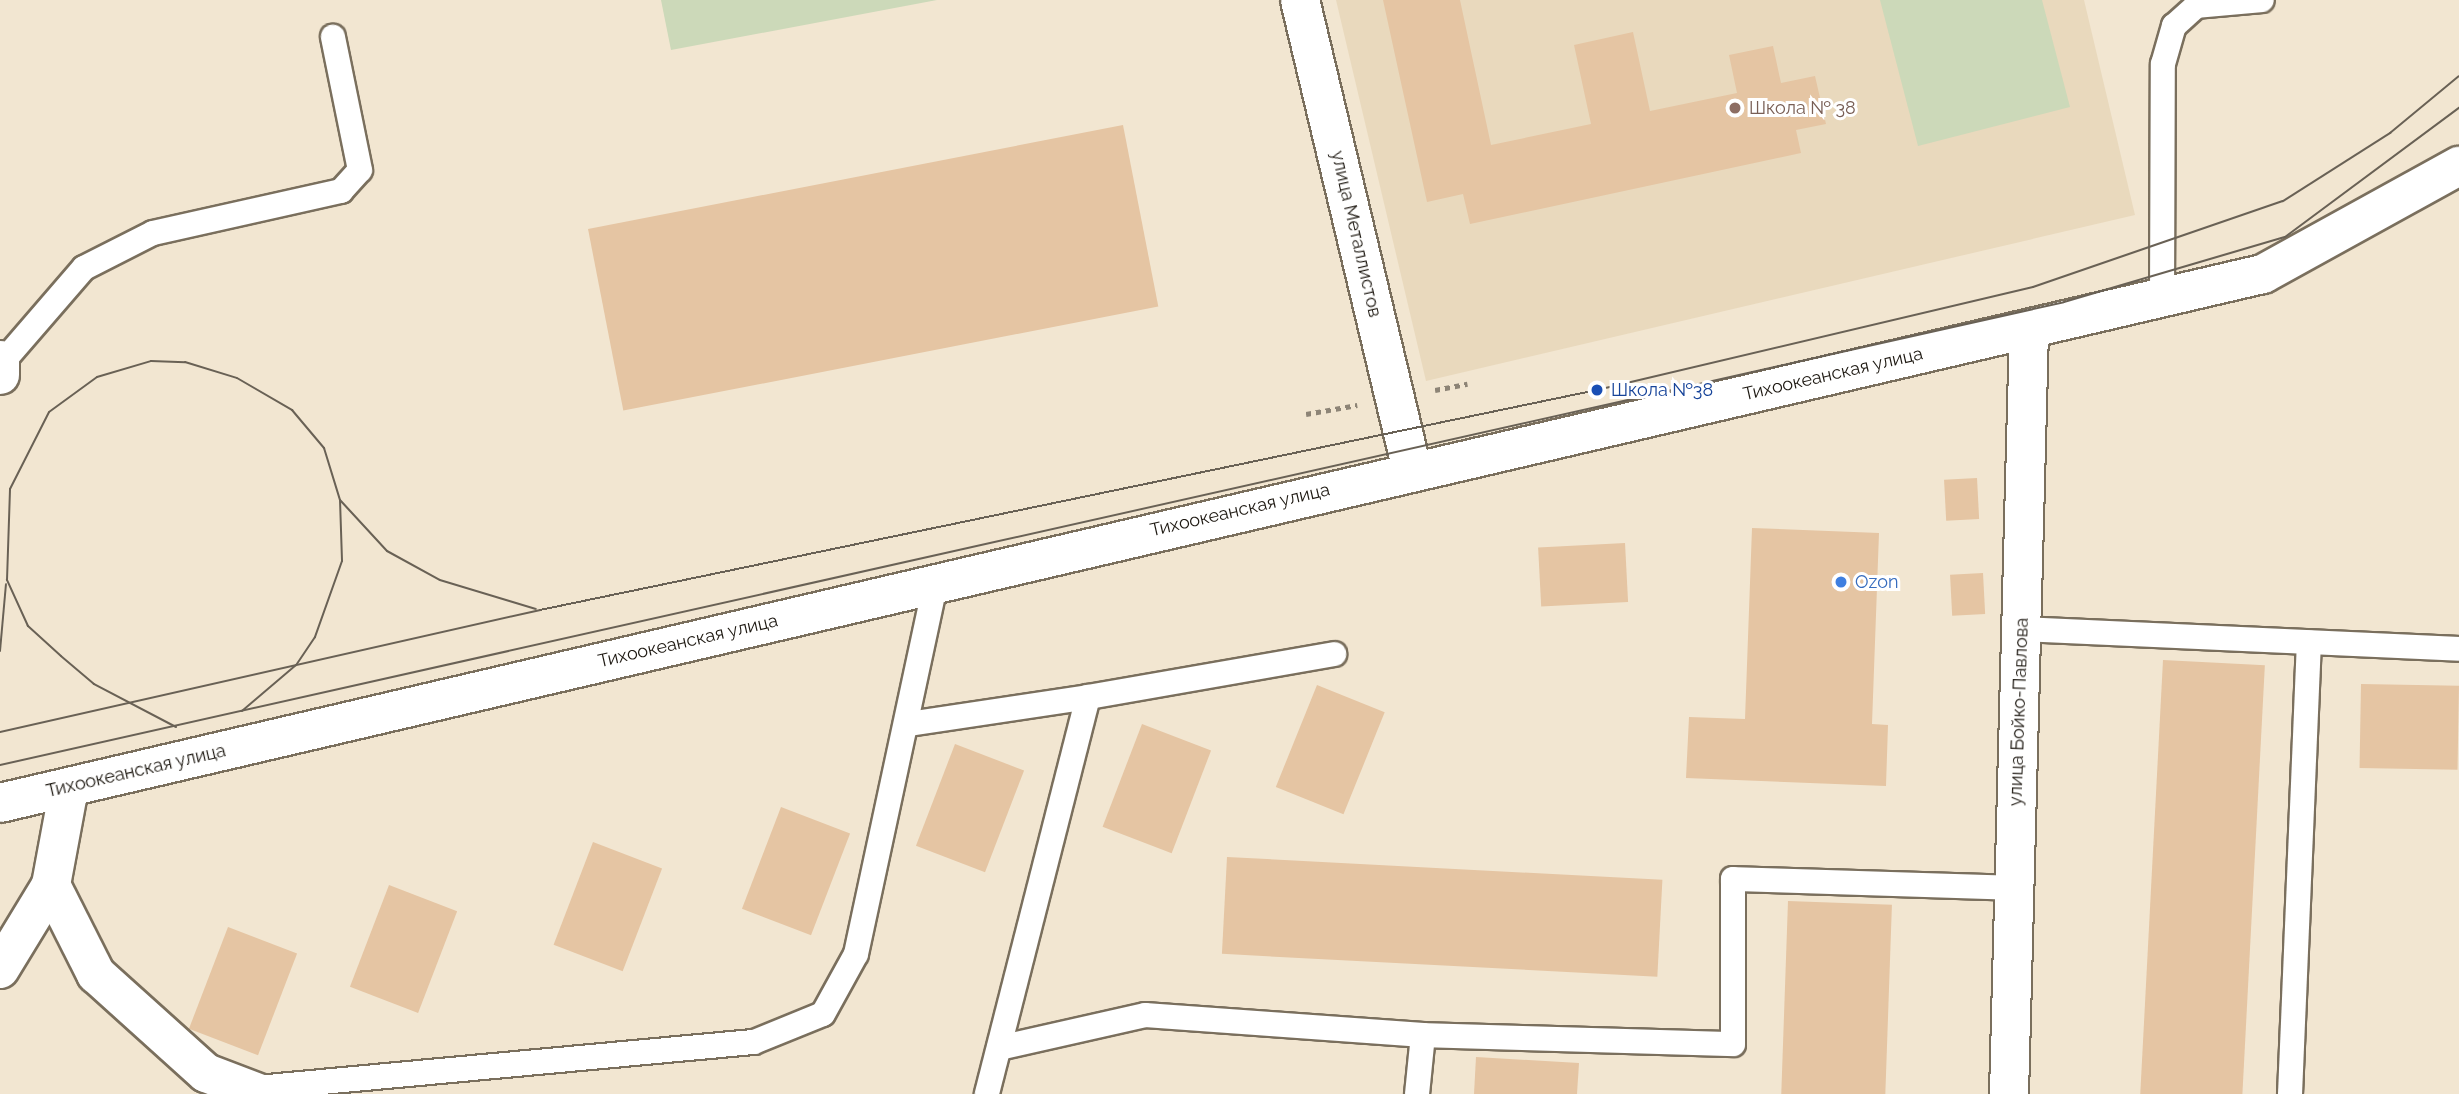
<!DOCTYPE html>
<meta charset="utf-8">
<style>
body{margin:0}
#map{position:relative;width:2459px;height:1094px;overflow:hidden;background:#f2e6d1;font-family:Raleway,sans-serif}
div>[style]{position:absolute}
.built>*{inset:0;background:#e9d9bd}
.green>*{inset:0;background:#ccd9b9}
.building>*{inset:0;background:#e5c5a3;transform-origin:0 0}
.path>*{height:4.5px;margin-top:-2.25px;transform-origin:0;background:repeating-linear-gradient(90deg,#8d8476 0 5px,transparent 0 10px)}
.roads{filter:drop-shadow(2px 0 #7a6f5d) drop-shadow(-2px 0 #7a6f5d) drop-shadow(0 2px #7a6f5d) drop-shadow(0 -2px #7a6f5d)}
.service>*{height:24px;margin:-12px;padding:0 12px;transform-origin:12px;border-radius:12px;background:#fff}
.minor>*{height:38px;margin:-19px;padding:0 19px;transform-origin:19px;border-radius:19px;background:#fff}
.tertiary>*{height:38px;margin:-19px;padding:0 19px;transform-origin:19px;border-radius:19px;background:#fff}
.secondary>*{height:38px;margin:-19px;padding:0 19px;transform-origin:19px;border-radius:19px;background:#fff}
.tram>*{height:2px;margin:-1px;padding:0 1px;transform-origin:1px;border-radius:1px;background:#696155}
.dots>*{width:19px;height:19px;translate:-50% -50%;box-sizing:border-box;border:4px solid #fff;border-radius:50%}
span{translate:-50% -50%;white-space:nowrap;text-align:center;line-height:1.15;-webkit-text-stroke:6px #fff;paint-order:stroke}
.education-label{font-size:18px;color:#785e54}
.left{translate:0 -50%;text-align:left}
.street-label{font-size:18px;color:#1d1811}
.transit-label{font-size:18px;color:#164399}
.shop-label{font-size:18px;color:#366cbe}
</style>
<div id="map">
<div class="built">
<div style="clip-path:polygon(1336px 0,2084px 0,2135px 215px,1426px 381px)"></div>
</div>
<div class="green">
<div style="clip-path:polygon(661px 0,937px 0,671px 50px)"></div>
<div style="clip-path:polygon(1880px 0,2042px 0,2070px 107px,1918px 146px)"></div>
</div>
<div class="building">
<div style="clip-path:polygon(1383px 0,1460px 0,1491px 145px,1591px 124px,1574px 45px,1633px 32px,1650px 111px,1737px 93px,1729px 55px,1773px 46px,1781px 83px,1815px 76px,1826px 124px,1796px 130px,1801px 153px,1470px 224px,1463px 194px,1427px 202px)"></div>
<div style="left:1123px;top:125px;width:185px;height:545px;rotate:79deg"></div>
<div style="left:1977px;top:478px;width:41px;height:33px;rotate:87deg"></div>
<div style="clip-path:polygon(1752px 528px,1879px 533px,1872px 724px,1888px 725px,1886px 786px,1686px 778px,1689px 717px,1745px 719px)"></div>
<div style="left:1625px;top:543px;width:59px;height:87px;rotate:87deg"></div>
<div style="left:1983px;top:573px;width:41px;height:33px;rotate:87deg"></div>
<div style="left:2163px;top:660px;width:102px;height:435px;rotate:3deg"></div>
<div style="left:2361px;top:684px;width:98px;height:84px;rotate:1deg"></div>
<div style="left:1317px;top:685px;width:73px;height:110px;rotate:22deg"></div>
<div style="left:1142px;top:724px;width:74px;height:110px;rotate:21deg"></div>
<div style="left:955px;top:744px;width:74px;height:109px;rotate:21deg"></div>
<div style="left:781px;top:807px;width:74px;height:109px;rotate:21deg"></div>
<div style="left:593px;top:842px;width:74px;height:110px;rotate:21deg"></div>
<div style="left:1227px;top:857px;width:436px;height:97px;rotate:3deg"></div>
<div style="left:389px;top:885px;width:73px;height:109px;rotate:21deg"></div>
<div style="left:1788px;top:901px;width:104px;height:193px;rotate:2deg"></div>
<div style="left:228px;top:927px;width:74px;height:109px;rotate:21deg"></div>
<div style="clip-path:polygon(1476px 1057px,1579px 1063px,1577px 1094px,1474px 1094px)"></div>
</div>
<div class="path">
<div style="left:1435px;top:390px;width:33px;rotate:-11deg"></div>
<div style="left:1306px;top:414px;width:52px;rotate:-10deg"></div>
</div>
<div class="roads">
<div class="service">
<div style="left:2162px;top:298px;width:234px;rotate:-89.8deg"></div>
<div style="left:2163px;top:64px;width:40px;rotate:-74deg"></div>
<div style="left:2174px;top:26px;width:30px;rotate:-42deg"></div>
<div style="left:2196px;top:6px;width:66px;rotate:-5.2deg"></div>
<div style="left:1px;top:364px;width:127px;rotate:-49.2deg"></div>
<div style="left:84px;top:268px;width:77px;rotate:-26.9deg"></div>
<div style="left:153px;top:233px;width:193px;rotate:-12.6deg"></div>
<div style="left:341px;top:191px;width:28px;rotate:-48deg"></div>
<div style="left:360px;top:170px;width:136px;rotate:-101.5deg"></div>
<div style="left:2022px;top:629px;width:437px;rotate:2.6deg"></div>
<div style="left:1088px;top:697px;width:250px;rotate:-9.9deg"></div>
<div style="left:908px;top:724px;width:182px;rotate:-8.5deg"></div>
<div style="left:1088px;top:697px;width:410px;rotate:104.3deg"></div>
<div style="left:999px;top:1048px;width:150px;rotate:-12.7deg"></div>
<div style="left:1145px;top:1015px;width:279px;rotate:4.1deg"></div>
<div style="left:257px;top:1088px;width:499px;rotate:-5.3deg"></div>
<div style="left:754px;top:1042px;width:74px;rotate:-22.1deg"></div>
<div style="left:823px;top:1014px;width:68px;rotate:-61.2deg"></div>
<div style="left:856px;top:954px;width:381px;rotate:-77.9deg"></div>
<div style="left:1417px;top:1094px;width:59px;rotate:-84.2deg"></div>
<div style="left:1423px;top:1035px;width:310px;rotate:1.7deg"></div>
<div style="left:1733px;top:1044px;width:165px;rotate:-90deg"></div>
<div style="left:1733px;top:879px;width:282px;rotate:1.8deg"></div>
<div style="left:2290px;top:1094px;width:452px;rotate:-87.6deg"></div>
</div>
<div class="minor">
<div style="left:0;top:360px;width:15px;rotate:90deg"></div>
<div style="left:51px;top:885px;width:100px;rotate:63.2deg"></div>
<div style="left:96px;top:974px;width:148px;rotate:42deg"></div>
<div style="left:206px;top:1073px;width:59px;rotate:20.9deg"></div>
<div style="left:0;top:969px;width:98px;rotate:-58.7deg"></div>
<div style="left:51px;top:885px;width:99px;rotate:-79.5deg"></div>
</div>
<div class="tertiary">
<div style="left:1300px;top:0;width:482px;rotate:76.6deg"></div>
</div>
<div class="secondary">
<div style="left:0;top:803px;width:2324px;rotate:-13.16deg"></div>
<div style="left:2263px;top:274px;width:224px;rotate:-28.9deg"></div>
<div style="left:2009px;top:1094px;width:765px;rotate:-88.5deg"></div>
</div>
</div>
<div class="tram">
<div style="left:340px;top:500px;width:69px;rotate:47.3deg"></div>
<div style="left:387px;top:551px;width:60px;rotate:28.7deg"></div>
<div style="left:440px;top:580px;width:100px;rotate:16.8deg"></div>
<div style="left:0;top:651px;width:67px;rotate:-84.9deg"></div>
<div style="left:176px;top:727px;width:93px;rotate:-152.3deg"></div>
<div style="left:94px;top:684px;width:43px;rotate:-139.7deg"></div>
<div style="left:61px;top:656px;width:45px;rotate:-137.7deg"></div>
<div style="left:28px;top:626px;width:51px;rotate:-114.5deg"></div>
<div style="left:7px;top:580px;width:91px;rotate:-88.1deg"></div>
<div style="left:10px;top:489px;width:86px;rotate:-63.1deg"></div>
<div style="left:49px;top:412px;width:59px;rotate:-36.1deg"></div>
<div style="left:97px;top:377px;width:56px;rotate:-16.5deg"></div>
<div style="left:151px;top:361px;width:34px;rotate:2deg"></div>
<div style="left:185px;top:362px;width:54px;rotate:17.1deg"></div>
<div style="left:237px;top:378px;width:64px;rotate:30.2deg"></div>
<div style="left:292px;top:410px;width:50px;rotate:49.9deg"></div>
<div style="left:324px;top:448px;width:54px;rotate:72.9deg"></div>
<div style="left:340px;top:500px;width:61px;rotate:88.1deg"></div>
<div style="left:342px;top:561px;width:81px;rotate:109.6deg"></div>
<div style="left:315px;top:637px;width:34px;rotate:124deg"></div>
<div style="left:296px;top:665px;width:71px;rotate:139.6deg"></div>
<div style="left:0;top:732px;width:554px;rotate:-12.73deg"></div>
<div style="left:540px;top:610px;width:1080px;rotate:-11.76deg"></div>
<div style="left:1597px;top:390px;width:448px;rotate:-13.3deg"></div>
<div style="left:2033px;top:287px;width:264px;rotate:-19deg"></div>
<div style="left:2283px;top:201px;width:127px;rotate:-32.4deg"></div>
<div style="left:2390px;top:133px;width:89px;rotate:-39.6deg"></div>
<div style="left:0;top:765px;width:2115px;rotate:-12.64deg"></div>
<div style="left:2064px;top:302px;width:230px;rotate:-16.4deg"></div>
<div style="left:2285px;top:237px;width:217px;rotate:-36.6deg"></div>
</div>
<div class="dots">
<div style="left:1735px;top:108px;background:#8d6e63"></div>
<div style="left:1597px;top:390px;background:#1a4fb4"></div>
<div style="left:1841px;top:582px;background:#3f7fe0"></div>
</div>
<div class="education-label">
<span class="left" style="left:1749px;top:108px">Школа № 38</span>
</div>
<div class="street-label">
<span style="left:1356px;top:234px;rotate:77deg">улица Металлистов</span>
<span style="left:1833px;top:374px;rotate:-13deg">Тихоокеанская улица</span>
<span style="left:1240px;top:510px;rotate:-13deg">Тихоокеанская улица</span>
<span style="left:688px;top:641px;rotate:-13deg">Тихоокеанская улица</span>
<span style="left:2019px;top:712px;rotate:-88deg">улица Бойко-Павлова</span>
<span style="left:136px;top:771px;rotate:-13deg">Тихоокеанская улица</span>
</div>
<div class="transit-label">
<span class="left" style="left:1611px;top:390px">Школа №38</span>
</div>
<div class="shop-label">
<span class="left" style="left:1855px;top:582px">Ozon</span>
</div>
</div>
